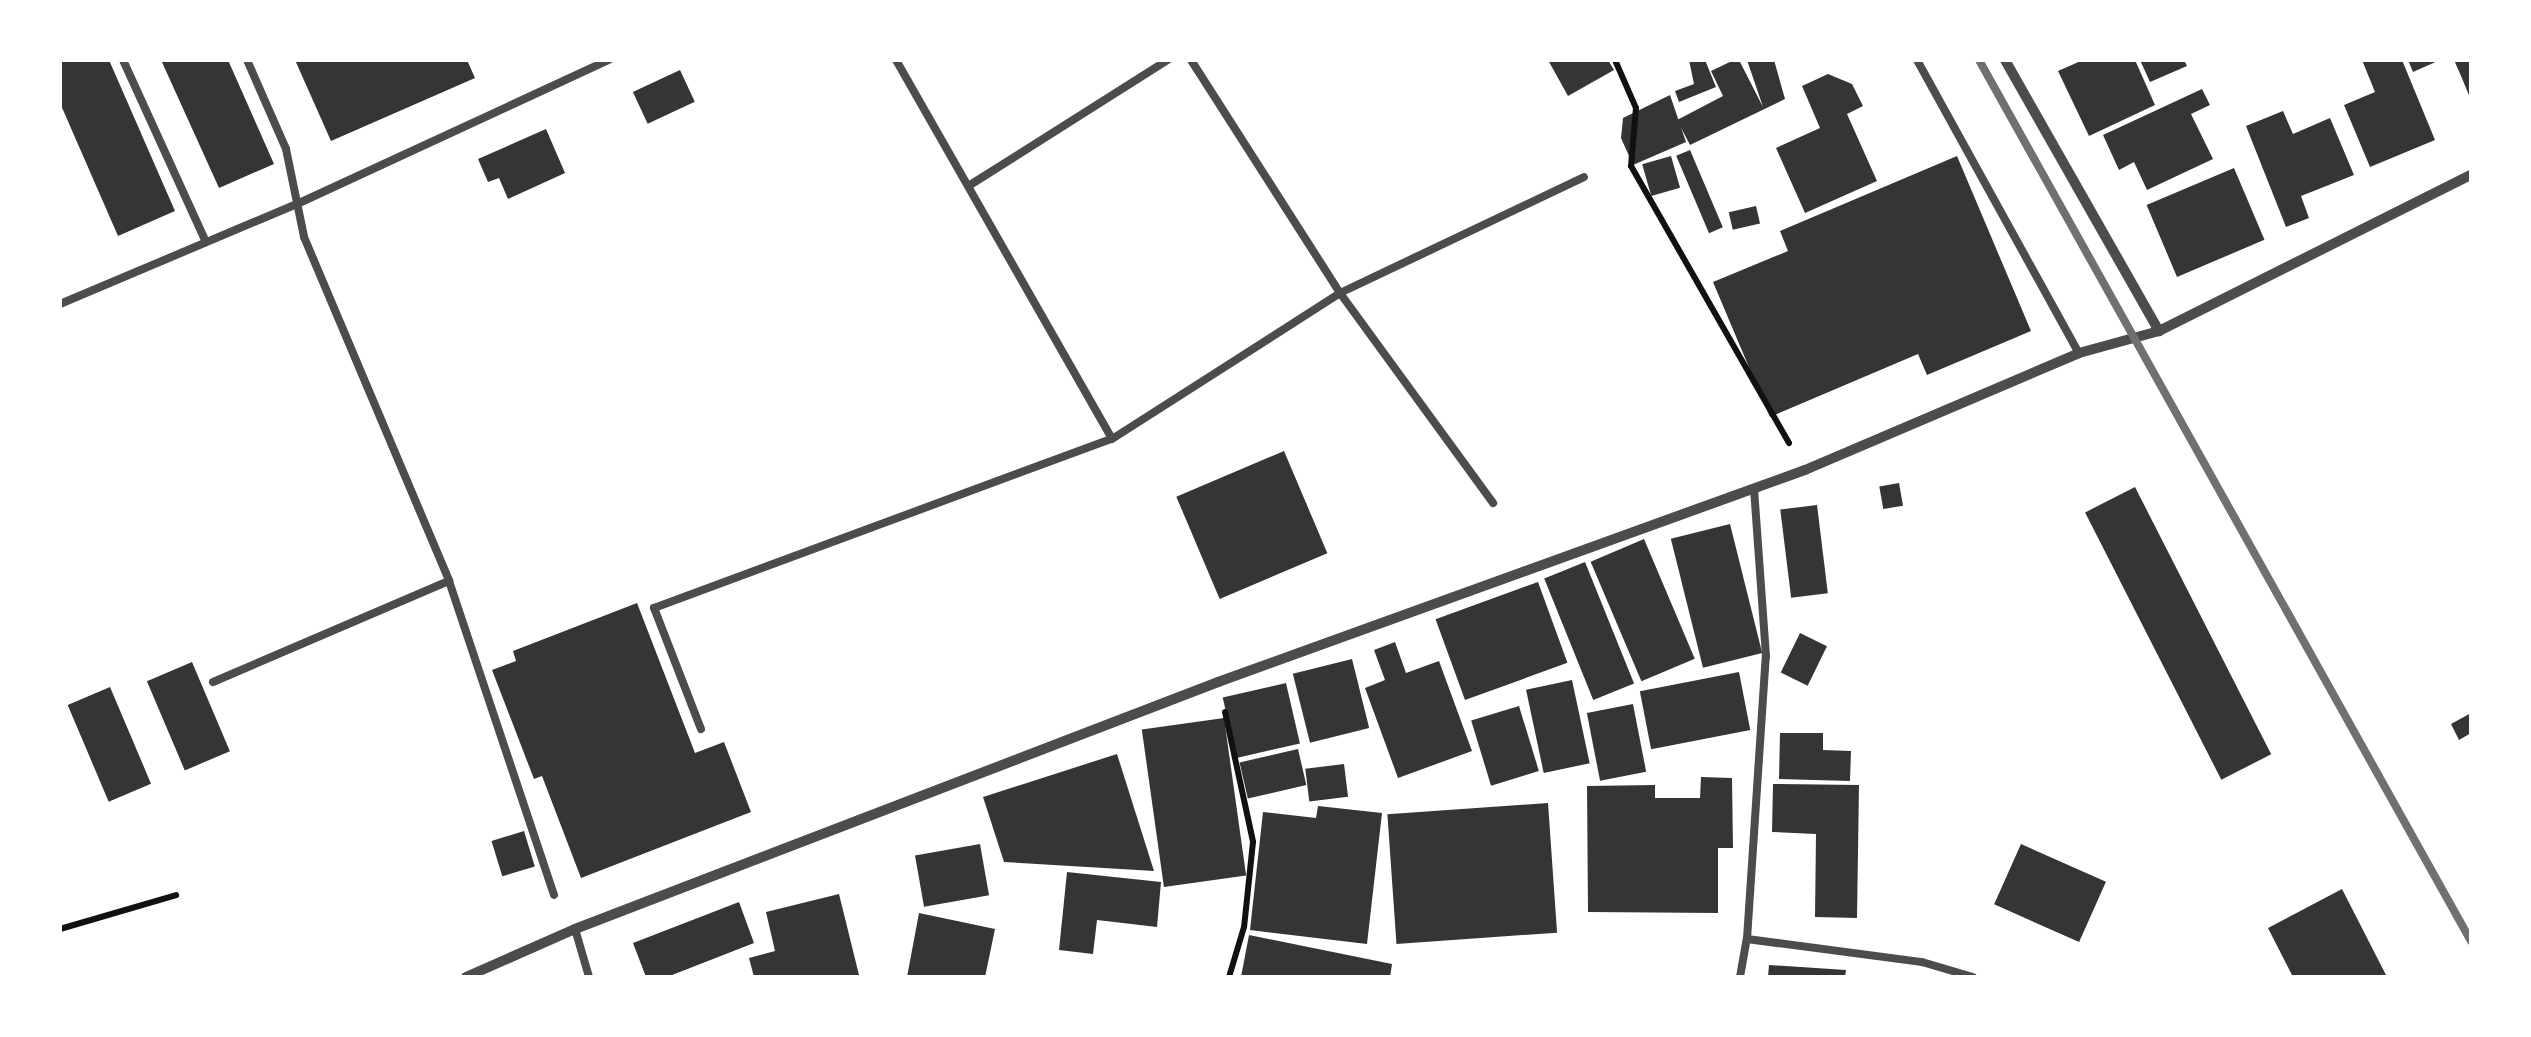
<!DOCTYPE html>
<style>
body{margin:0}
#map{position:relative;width:2531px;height:1037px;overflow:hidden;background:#fff;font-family:"Sofia Sans Condensed",sans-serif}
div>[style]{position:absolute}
.building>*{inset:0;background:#353535;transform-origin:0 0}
.path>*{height:6px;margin:-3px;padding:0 3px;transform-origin:3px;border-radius:3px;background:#111}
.service>*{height:8px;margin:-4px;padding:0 4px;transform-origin:4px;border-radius:4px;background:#4c4c4c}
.minor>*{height:10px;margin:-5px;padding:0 5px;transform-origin:5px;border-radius:5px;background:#4c4c4c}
.rail>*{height:8px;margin:-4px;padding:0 4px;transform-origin:4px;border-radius:4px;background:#707070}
span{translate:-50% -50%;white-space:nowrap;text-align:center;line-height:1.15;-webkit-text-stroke:8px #fff;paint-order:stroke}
.frame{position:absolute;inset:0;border:62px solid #fff;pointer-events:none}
</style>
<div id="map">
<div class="building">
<div style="clip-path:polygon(60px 60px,109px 60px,175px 211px,118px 236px,60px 103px)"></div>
<div style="clip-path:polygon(161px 60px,228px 60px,274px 164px,219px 188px)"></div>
<div style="clip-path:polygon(295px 60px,467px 60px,475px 78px,331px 141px)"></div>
<div style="clip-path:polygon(1548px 60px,1608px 60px,1614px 70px,1568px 96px)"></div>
<div style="clip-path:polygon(1689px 60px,1705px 60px,1716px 87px,1679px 102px,1675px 91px,1694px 84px)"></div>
<div style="clip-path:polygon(1734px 60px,1739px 60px,1763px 107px,1747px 60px,1774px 60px,1785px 99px,1690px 145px,1677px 120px,1723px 96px,1711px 71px)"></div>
<div style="clip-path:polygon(2083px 60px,2135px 60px,2155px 105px,2089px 136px,2058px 71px)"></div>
<div style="clip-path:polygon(2140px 60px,2184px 60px,2187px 66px,2150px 82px)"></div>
<div style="clip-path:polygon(2362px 60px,2402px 60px,2435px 140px,2370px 167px,2344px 105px,2375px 92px)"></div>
<div style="clip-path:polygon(2408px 60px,2440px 60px,2413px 72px)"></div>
<div style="clip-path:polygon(2454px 60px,2471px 60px,2471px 100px,2461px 76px)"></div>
<div style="left:680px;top:70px;width:35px;height:52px;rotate:65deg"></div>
<div style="clip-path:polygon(1828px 74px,1852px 84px,1863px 106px,1847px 114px,1877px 181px,1805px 213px,1776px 148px,1820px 128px,1802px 86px)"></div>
<div style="clip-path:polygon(2202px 89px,2210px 105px,2191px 114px,2213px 159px,2147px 190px,2134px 162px,2119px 170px,2103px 135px)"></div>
<div style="clip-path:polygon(1670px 95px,1686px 142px,1633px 165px,1621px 138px,1623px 118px)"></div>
<div style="clip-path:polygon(2283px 111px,2293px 134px,2330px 118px,2354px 175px,2301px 196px,2309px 218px,2286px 227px,2246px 126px)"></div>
<div style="clip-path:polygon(546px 129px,565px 173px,508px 199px,499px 178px,488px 182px,478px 159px)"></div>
<div style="left:1690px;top:150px;width:84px;height:15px;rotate:67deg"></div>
<div style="left:1671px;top:156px;width:33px;height:30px;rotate:74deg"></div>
<div style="clip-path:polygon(1957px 156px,2031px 331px,1927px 375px,1918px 354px,1770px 417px,1713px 282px,1788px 251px,1780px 231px)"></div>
<div style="left:2234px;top:168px;width:78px;height:95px;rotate:67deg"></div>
<div style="left:1756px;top:206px;width:18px;height:28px;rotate:77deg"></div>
<div style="left:1284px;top:451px;width:111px;height:117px;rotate:67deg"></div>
<div style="left:1899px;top:483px;width:23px;height:20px;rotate:80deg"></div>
<div style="left:2135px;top:487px;width:300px;height:56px;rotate:63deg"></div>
<div style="left:1817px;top:505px;width:89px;height:37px;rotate:83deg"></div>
<div style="left:1730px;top:524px;width:133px;height:61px;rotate:76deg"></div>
<div style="left:1644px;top:539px;width:130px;height:58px;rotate:67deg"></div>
<div style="left:1585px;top:562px;width:131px;height:44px;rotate:68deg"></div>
<div style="left:1538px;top:582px;width:86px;height:109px;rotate:70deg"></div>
<div style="clip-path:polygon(637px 603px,695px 753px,724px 742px,751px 812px,581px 878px,542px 776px,534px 779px,492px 670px,516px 661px,513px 651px)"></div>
<div style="left:1800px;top:633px;width:30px;height:44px;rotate:26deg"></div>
<div style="clip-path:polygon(1395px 642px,1406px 673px,1439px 661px,1472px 751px,1398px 778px,1365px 688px,1385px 680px,1374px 650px)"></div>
<div style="left:1352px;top:659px;width:71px;height:61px;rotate:76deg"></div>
<div style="left:192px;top:662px;width:97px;height:49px;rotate:67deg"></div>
<div style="left:1739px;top:672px;width:59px;height:101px;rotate:79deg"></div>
<div style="left:1572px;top:680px;width:85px;height:47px;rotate:78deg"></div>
<div style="left:1286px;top:683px;width:62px;height:65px;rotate:77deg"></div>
<div style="left:110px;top:687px;width:105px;height:46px;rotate:67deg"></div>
<div style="left:1633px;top:704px;width:69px;height:47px;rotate:79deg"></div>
<div style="left:1519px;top:706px;width:68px;height:50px;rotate:73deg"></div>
<div style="clip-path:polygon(2471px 713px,2471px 733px,2459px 740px,2451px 724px)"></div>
<div style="left:1224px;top:718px;width:159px;height:83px;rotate:82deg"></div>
<div style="clip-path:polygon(1780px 733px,1823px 733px,1823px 750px,1851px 751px,1850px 781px,1779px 779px)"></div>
<div style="left:1298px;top:749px;width:37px;height:60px;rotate:77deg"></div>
<div style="clip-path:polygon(1117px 754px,1154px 871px,1004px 862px,983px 797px)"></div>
<div style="left:1344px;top:764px;width:33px;height:39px;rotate:83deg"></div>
<div style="clip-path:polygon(1701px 777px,1732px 778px,1733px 848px,1718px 848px,1718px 913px,1588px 912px,1587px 786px,1655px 785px,1655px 798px,1700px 798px)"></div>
<div style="clip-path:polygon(1773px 784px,1859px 785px,1857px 918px,1815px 917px,1816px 834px,1772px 832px)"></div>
<div style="left:1548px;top:803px;width:130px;height:161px;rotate:86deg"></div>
<div style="clip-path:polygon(1318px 806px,1382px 813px,1367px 944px,1250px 930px,1263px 812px,1316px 818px)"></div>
<div style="left:524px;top:831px;width:37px;height:34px;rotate:73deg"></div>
<div style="left:980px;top:844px;width:52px;height:66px;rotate:80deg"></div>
<div style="left:2021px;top:844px;width:93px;height:66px;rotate:24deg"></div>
<div style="clip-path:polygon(1067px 872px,1161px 882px,1157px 927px,1097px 920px,1093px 954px,1059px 950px)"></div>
<div style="clip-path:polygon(2342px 889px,2387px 977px,2293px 977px,2268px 928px)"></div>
<div style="clip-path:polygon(839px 894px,859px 975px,754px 977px,749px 958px,775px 951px,766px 912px)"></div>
<div style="clip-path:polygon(739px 902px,754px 943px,667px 977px,646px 977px,633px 943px)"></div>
<div style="clip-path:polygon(919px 913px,995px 929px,985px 977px,907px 977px)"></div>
<div style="clip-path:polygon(1249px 935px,1392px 964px,1390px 977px,1241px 977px)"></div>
<div style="clip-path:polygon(1769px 965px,1846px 970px,1845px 977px,1768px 977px)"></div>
</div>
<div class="path">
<div style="left:1615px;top:60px;width:52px;rotate:66.4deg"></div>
<div style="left:1636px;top:108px;width:58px;rotate:94.9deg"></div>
<div style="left:1631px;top:166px;width:319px;rotate:60.3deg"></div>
<div style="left:1225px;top:712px;width:133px;rotate:77.8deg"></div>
<div style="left:1253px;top:842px;width:85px;rotate:96deg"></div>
<div style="left:1244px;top:927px;width:52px;rotate:106.7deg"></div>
<div style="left:60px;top:929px;width:121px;rotate:-16.3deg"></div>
</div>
<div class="service">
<div style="left:123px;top:60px;width:200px;rotate:65.5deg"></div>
<div style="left:247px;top:60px;width:97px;rotate:66.3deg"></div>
<div style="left:286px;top:149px;width:90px;rotate:78.4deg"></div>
<div style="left:304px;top:237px;width:373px;rotate:67.1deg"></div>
<div style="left:449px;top:581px;width:331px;rotate:71.5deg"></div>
<div style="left:896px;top:60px;width:436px;rotate:60.3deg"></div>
<div style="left:1191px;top:60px;width:277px;rotate:57.4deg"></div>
<div style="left:1340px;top:293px;width:260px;rotate:53.9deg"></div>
<div style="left:1917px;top:60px;width:335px;rotate:61.1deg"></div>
<div style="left:970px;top:185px;width:234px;rotate:-32.3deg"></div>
<div style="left:60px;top:304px;width:257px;rotate:-22.9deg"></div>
<div style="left:297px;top:204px;width:344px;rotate:-24.8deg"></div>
<div style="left:213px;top:682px;width:257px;rotate:-23.2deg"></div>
<div style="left:701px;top:729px;width:130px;rotate:-111.2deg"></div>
<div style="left:654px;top:608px;width:488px;rotate:-20.3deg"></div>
<div style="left:1112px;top:439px;width:271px;rotate:-32.6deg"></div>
<div style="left:1340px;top:293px;width:270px;rotate:-25.4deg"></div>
<div style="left:575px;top:929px;width:50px;rotate:73.7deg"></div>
<div style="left:1747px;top:939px;width:177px;rotate:7.5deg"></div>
<div style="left:1922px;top:962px;width:53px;rotate:16.4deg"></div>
<div style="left:1740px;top:977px;width:39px;rotate:-80deg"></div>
<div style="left:1747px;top:939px;width:284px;rotate:-86.2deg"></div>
<div style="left:1766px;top:656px;width:168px;rotate:-94.1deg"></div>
</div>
<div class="minor">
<div style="left:2005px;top:60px;width:312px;rotate:60.4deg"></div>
<div style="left:466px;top:977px;width:119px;rotate:-23.8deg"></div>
<div style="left:575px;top:929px;width:689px;rotate:-21.01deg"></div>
<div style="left:1218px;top:682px;width:624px;rotate:-19.86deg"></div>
<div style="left:1805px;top:470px;width:298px;rotate:-23.1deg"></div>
<div style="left:2079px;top:353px;width:83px;rotate:-15.4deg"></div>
<div style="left:2159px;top:331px;width:349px;rotate:-26.6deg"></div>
</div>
<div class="rail">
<div style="left:1979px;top:60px;width:1009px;rotate:60.82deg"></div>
</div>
<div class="frame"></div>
</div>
